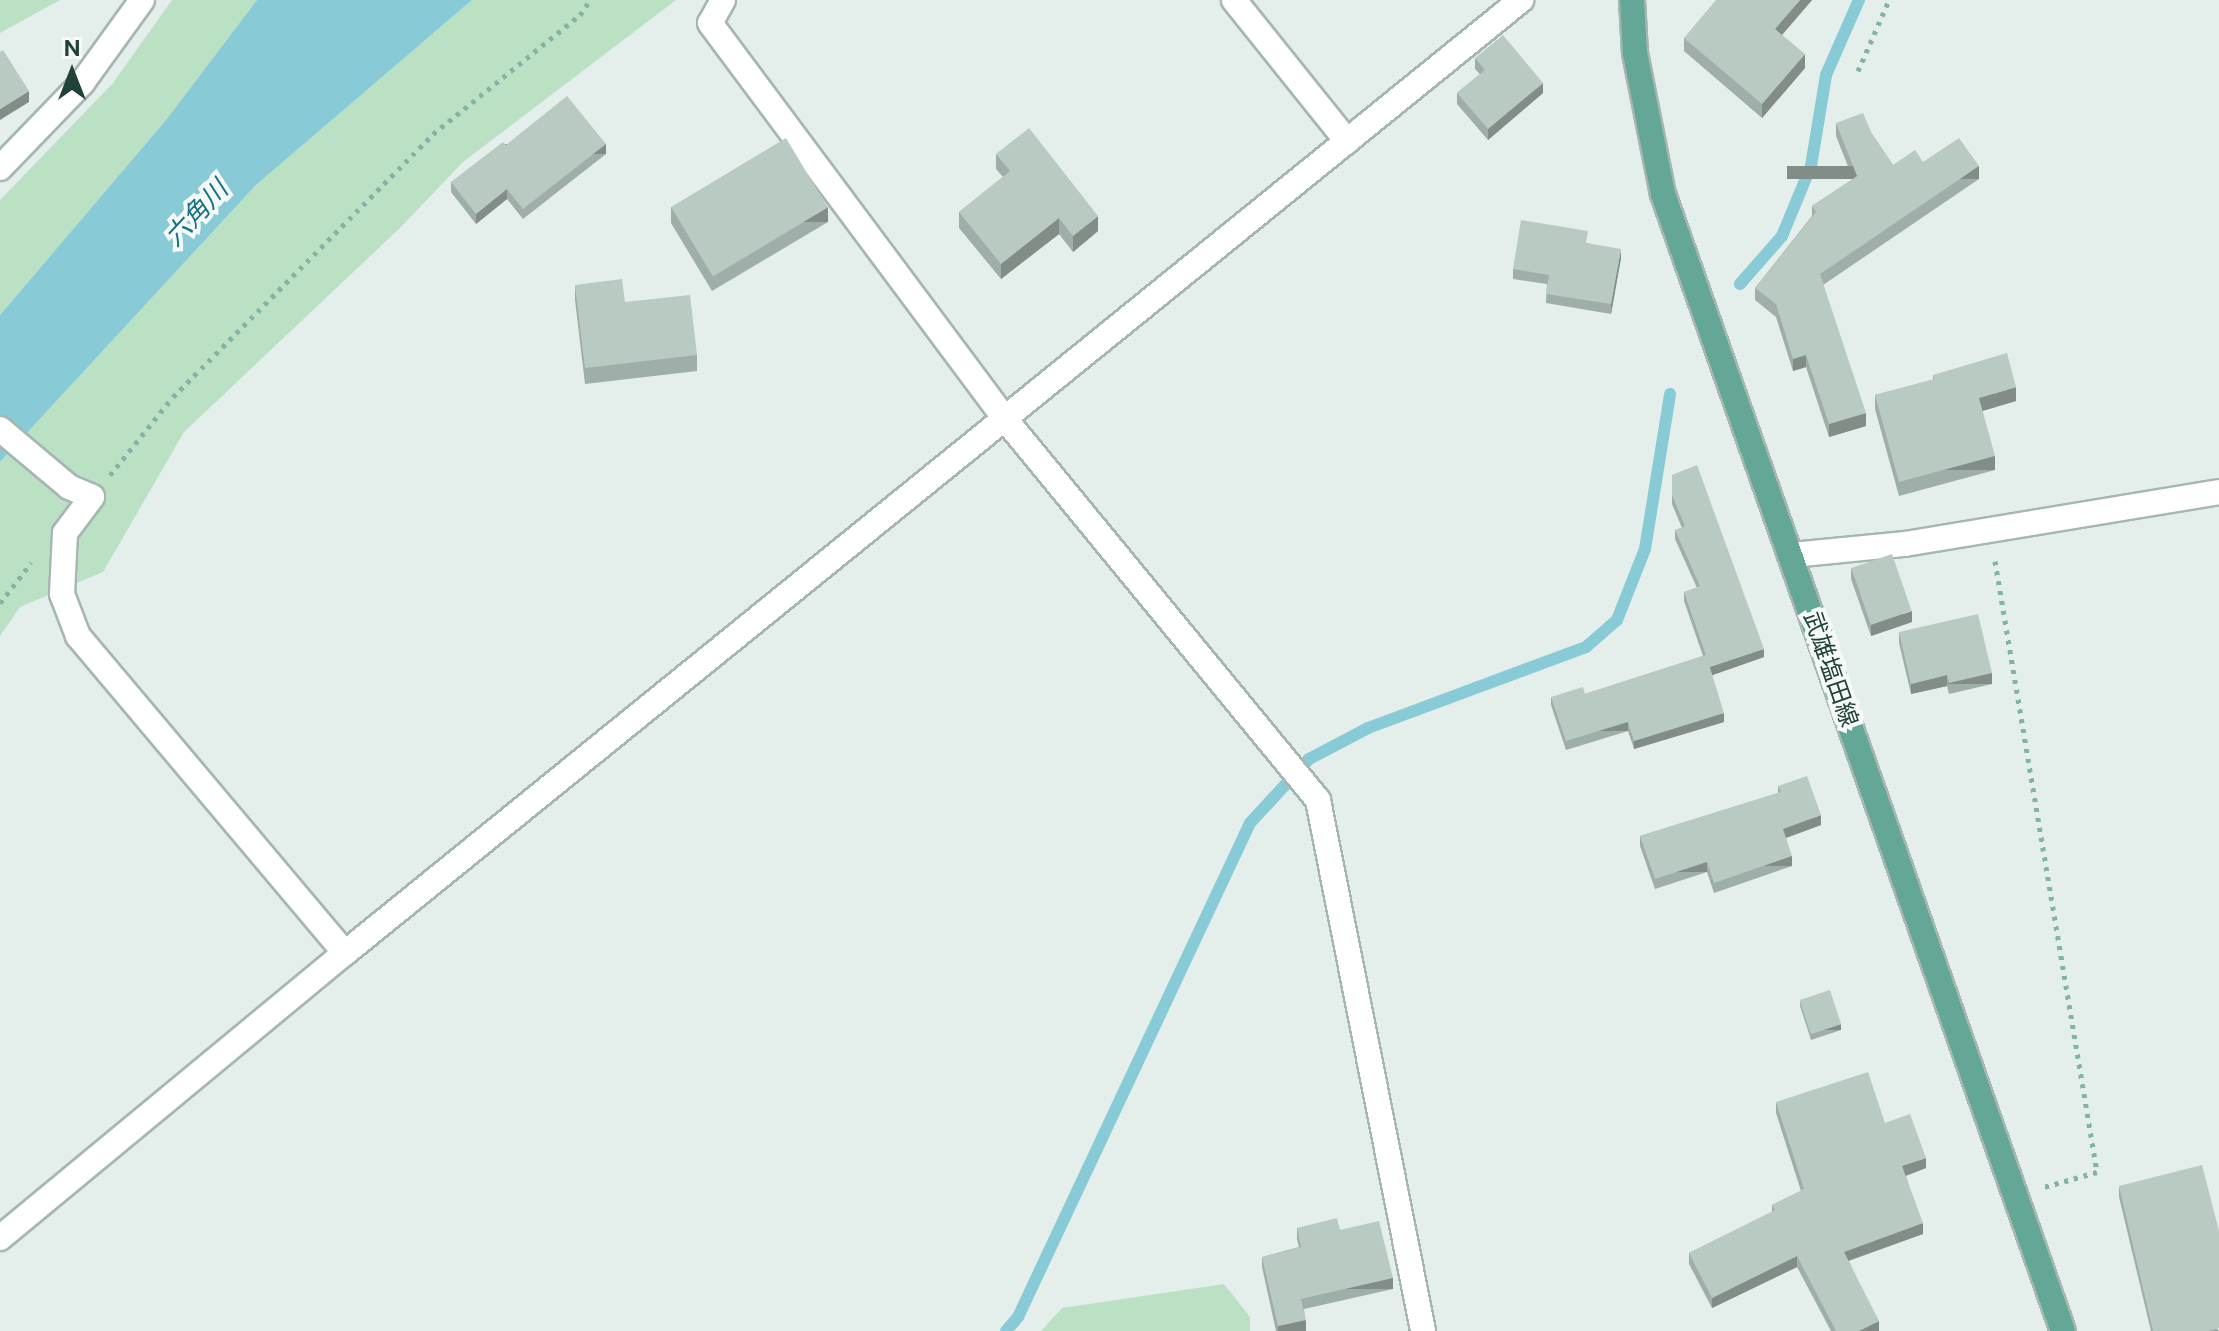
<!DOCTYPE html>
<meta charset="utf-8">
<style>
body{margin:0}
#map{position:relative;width:2219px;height:1331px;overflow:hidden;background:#e4eeea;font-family:"Public Sans","Noto Sans JP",sans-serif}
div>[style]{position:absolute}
.green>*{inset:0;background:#bbe1c5}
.water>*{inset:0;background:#88cbd7}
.stream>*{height:12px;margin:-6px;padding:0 6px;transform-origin:6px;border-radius:6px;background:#88cbd7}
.path>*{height:5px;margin-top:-2.5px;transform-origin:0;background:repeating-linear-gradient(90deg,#82b4a4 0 4px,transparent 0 10px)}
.roads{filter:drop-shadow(2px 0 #a6b7b1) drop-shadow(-2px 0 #a6b7b1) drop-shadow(0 2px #a6b7b1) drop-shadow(0 -2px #a6b7b1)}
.minor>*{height:24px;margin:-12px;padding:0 12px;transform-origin:12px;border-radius:12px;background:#fff}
.major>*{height:24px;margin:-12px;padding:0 12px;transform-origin:12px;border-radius:12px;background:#65a796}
.wall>*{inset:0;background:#9faea8}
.shaded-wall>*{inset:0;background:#828d88;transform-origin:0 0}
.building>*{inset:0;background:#b9cac3;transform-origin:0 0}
span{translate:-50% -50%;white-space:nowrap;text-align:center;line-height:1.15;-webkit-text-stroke:8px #f5faf8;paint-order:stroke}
.street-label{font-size:24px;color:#214239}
.water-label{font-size:26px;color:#167183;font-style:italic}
.north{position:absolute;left:32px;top:32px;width:80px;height:80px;-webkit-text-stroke:6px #f5faf8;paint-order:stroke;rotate:0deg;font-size:22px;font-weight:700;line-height:32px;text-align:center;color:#214239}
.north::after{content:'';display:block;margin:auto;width:28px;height:36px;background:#214239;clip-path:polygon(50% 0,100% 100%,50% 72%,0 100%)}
</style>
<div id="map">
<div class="green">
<div style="clip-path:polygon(0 0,60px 0,0 33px)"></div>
<div style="clip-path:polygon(172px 0,257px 0,166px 120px,0 315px,0 200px,113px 83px)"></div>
<div style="clip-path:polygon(472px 0,676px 0,463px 162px,401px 227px,184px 432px,103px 572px,20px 607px,0 636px,0 462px,256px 185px)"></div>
<div style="clip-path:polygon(1224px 1284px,1250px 1317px,1250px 1331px,1041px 1331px,1062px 1308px)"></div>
</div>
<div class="water">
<div style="clip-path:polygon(257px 0,472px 0,256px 185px,0 462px,0 315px,166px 120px)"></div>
</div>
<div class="stream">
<div style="left:1740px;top:284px;width:64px;rotate:-48.8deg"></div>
<div style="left:1782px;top:236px;width:76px;rotate:-67.5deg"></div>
<div style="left:1811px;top:166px;width:92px;rotate:-80.6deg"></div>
<div style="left:1826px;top:75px;width:82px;rotate:-66.3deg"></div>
<div style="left:1006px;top:1331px;width:18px;rotate:-49deg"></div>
<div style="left:1018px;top:1317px;width:546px;rotate:-64.84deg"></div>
<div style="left:1250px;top:823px;width:87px;rotate:-47.3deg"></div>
<div style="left:1309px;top:759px;width:67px;rotate:-27.7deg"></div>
<div style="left:1368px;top:728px;width:233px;rotate:-20.4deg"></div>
<div style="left:1586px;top:647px;width:41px;rotate:-41.1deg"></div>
<div style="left:1617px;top:620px;width:76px;rotate:-68.5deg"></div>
<div style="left:1645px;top:549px;width:157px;rotate:-80.8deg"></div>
</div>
<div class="path">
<div style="left:1858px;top:71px;width:77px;rotate:-66.4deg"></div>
<div style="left:110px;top:475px;width:100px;rotate:-51.1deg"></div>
<div style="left:173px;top:397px;width:370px;rotate:-45.3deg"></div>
<div style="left:433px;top:134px;width:189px;rotate:-39deg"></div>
<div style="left:580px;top:15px;width:18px;rotate:-56deg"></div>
<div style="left:1995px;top:561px;width:619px;rotate:80.52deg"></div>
<div style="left:2097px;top:1172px;width:55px;rotate:164.2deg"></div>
<div style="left:0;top:603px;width:51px;rotate:-52.2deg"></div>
</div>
<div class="roads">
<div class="minor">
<div style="left:723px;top:0;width:26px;rotate:119deg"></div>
<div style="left:710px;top:23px;width:494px;rotate:53.3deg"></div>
<div style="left:1005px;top:419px;width:493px;rotate:50.6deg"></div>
<div style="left:1318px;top:800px;width:541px;rotate:78.81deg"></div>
<div style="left:1234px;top:0;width:181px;rotate:51.3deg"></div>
<div style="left:0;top:168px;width:118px;rotate:-46deg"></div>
<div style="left:82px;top:83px;width:102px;rotate:-54.1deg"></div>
<div style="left:0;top:429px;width:90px;rotate:40deg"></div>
<div style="left:69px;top:487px;width:25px;rotate:23deg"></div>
<div style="left:92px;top:497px;width:45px;rotate:126.9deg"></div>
<div style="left:65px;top:533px;width:61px;rotate:92.8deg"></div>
<div style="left:62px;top:594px;width:45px;rotate:69.1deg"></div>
<div style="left:78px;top:636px;width:414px;rotate:49.9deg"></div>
<div style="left:1792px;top:555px;width:114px;rotate:-5.6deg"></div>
<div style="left:1905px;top:544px;width:318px;rotate:-9.4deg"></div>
<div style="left:0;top:1238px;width:447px;rotate:-39.6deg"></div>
<div style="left:345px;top:953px;width:1514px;rotate:-39.02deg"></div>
</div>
<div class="major">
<div style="left:1632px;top:0;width:53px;rotate:86.8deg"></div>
<div style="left:1635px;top:53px;width:144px;rotate:78.8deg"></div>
<div style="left:1663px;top:194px;width:1205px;rotate:70.62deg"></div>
</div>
</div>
<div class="wall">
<div style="clip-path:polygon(1812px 0,1782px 35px,1805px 68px,1762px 118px,1684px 51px,1684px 38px)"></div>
<div style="clip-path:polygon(1475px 58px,1543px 93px,1488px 140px,1457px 104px,1457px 93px,1480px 74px,1475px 69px)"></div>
<div style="clip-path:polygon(1836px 123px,1872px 134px,1893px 165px,1923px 162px,1979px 179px,1823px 285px,1866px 426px,1829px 437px,1806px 367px,1793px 371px,1776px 317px,1755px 300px,1755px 288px,1812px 216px,1812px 206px,1853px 179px,1836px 136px)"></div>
<div style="clip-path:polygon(506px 145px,606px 154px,523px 219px,507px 199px,476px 224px,451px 192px,451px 182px)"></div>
<div style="clip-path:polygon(996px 154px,1098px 231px,1073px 252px,1059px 234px,1001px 279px,959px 228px,959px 212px,1003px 177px,996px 169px)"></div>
<div style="clip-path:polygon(671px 207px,828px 222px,712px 291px,671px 223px)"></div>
<div style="clip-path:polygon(1588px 243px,1621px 258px,1611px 314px,1546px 303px,1547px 284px,1513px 279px,1513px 269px)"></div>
<div style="clip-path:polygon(575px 285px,625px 302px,697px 355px,697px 371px,585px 384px,575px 300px)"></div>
<div style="clip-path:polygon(1933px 375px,2016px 401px,1982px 411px,1995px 470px,1899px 496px,1875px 409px,1875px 395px,1933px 380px)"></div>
<div style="clip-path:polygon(1672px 475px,1764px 657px,1712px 675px,1724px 722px,1634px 749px,1628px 731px,1566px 750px,1551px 705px,1551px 697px,1585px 694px,1703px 656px,1684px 601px,1684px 592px,1697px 588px,1675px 539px,1675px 530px,1682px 528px,1672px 504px)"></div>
<div style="clip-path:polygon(1851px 568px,1912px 622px,1871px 636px,1851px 579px)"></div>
<div style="clip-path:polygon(1899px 632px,1992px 684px,1949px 694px,1947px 686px,1911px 694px,1899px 643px)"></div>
<div style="clip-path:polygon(1778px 786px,1821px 825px,1786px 838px,1792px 866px,1714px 893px,1707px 872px,1655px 889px,1640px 846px,1640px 836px,1778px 793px)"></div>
<div style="clip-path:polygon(1800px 1001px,1841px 1030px,1811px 1040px,1800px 1006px)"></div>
<div style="clip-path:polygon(1776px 1102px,1885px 1123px,1926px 1168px,1906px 1176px,1923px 1234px,1849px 1261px,1879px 1331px,1831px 1331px,1797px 1267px,1712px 1308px,1689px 1264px,1689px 1253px,1772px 1212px,1772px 1205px,1801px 1191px,1776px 1113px)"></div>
<div style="clip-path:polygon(2119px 1186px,2219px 1331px,2151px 1331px,2119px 1197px)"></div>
<div style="clip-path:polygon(1297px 1228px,1340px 1230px,1393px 1289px,1304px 1309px,1306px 1331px,1276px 1331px,1262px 1267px,1262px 1257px,1299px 1247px,1297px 1239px)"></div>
</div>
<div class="shaded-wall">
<div style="clip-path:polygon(1800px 0,1812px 0,1775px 43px,1775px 29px)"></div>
<div style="clip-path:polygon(1805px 54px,1805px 68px,1762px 118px,1762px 104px)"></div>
<div style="clip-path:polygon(1543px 83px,1543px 93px,1488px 140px,1488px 129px)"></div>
<div style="clip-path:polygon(29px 91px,29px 102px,0 120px,0 109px)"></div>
<div style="left:606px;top:144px;width:10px;height:105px;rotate:90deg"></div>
<div style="left:1979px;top:166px;width:13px;height:192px;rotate:90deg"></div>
<div style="clip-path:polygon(507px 189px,507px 199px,476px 224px,476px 214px)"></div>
<div style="left:828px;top:207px;width:15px;height:135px;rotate:90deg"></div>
<div style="clip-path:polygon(1098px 216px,1098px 231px,1073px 252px,1073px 236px)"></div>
<div style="clip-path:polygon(1059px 218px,1059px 234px,1001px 279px,1001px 264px)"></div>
<div style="clip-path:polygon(1621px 249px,1621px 258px,1611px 314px,1611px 304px)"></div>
<div style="clip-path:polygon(1806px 355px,1806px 367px,1793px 371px,1793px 359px)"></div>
<div style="clip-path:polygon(2016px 387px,2016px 401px,1979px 412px,1979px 398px)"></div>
<div style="clip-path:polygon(1866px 413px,1866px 426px,1829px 437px,1829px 424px)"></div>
<div style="left:1995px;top:456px;width:14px;height:99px;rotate:90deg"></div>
<div style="clip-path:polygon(1912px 611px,1912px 622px,1871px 636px,1871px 625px)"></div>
<div style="clip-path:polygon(1764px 649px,1764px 657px,1710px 676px,1710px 667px)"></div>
<div style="left:1992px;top:673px;width:11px;height:44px;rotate:90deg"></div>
<div style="clip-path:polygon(1947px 675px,1947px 686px,1911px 694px,1911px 684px)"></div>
<div style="clip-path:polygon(1724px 713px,1724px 722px,1634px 749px,1634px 741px)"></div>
<div style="left:1628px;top:722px;width:9px;height:65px;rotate:90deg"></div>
<div style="clip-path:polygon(1821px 815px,1821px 825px,1783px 839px,1783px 829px)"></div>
<div style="left:1792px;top:856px;width:10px;height:83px;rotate:90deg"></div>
<div style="left:1707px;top:862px;width:10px;height:55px;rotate:90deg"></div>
<div style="left:1841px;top:1024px;width:6px;height:32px;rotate:90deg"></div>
<div style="clip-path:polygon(1926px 1158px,1926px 1168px,1902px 1177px,1902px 1166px)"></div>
<div style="clip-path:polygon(1923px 1223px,1923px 1234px,1844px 1262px,1844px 1252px)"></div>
<div style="clip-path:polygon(1797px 1256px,1797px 1267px,1712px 1308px,1712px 1298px)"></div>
<div style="left:1393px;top:1278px;width:11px;height:94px;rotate:90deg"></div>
<div style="clip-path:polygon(1306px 1320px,1306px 1331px,1278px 1331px,1278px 1326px)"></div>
<div style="clip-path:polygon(1879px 1321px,1879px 1331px,1859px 1331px)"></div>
</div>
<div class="building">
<div style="clip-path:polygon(1716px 0,1800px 0,1775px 29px,1805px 54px,1762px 104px,1684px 38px)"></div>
<div style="clip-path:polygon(1503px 35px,1543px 83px,1488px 129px,1457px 93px,1485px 70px,1475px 58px)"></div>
<div style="clip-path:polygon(3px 50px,29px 91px,0 109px,0 52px)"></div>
<div style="clip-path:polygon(567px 96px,606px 144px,523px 209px,507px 189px,476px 214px,451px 182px,503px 142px,506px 145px)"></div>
<div style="clip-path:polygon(1863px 113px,1872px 134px,1893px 165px,1915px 150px,1923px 162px,1959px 138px,1979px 166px,1820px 274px,1866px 413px,1829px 424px,1806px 355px,1793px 359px,1776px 304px,1755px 288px,1816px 212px,1812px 206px,1857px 176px,1836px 123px)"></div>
<div style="clip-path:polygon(1029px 128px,1098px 216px,1073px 236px,1059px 218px,1001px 264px,959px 212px,1010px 171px,996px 154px)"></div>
<div style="left:786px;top:138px;width:81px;height:134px;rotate:59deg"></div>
<div style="clip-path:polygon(1521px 220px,1588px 231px,1586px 243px,1621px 249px,1611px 304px,1546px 294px,1549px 275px,1513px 269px)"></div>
<div style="clip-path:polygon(622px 279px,625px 302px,690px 295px,697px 355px,585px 368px,575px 285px)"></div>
<div style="clip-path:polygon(2007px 353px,2016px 387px,1979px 398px,1995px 456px,1899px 482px,1875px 395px,1934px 379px,1933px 375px)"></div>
<div style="clip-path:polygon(1697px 465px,1764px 649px,1710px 667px,1684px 592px,1700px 586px,1675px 530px,1685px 526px,1672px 495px,1672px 475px)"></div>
<div style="left:1892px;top:554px;width:60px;height:43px;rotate:71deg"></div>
<div style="clip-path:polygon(1978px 614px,1992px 673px,1949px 683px,1947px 675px,1911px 684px,1899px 632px)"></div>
<div style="clip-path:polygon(1706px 655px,1724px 713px,1634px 741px,1628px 722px,1566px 741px,1551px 697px,1583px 687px,1585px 694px)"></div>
<div style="clip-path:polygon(1807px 776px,1821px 815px,1783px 829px,1792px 856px,1714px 883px,1707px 862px,1655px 879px,1640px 836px,1781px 792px,1778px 786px)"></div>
<div style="left:1830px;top:990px;width:36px;height:32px;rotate:72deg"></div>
<div style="clip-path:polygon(1868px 1072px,1885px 1123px,1910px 1114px,1926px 1158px,1902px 1166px,1923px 1223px,1844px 1252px,1879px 1321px,1859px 1331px,1836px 1331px,1797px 1256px,1712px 1298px,1689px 1253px,1775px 1210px,1772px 1205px,1804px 1189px,1776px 1102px)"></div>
<div style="clip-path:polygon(2202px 1165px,2219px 1231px,2219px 1328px,2208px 1331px,2153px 1331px,2119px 1186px)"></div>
<div style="clip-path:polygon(1337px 1218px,1340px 1230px,1379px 1221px,1393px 1278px,1301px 1299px,1306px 1320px,1278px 1326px,1262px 1257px,1301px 1247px,1297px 1228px)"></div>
</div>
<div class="street-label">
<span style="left:1831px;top:669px;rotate:71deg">武雄塩田線</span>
</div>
<div class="water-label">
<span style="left:196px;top:213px;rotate:-47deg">六角川</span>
</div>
<div class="north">N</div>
</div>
